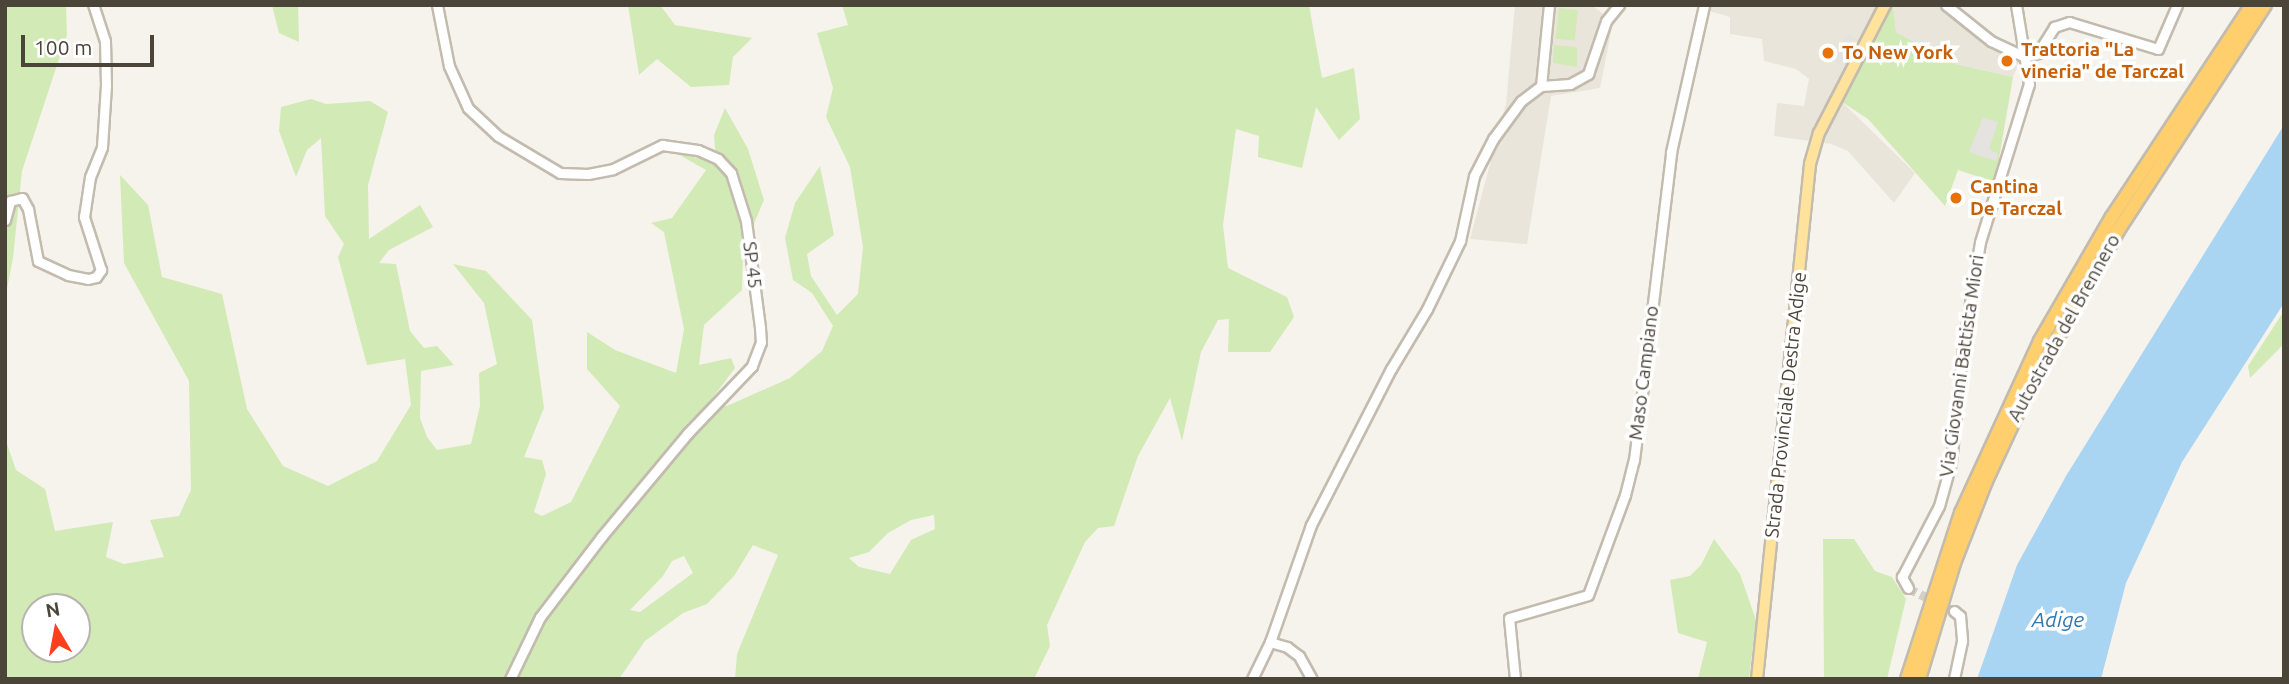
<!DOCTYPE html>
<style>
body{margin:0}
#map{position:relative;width:2289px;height:684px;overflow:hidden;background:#f6f3ec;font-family:Ubuntu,sans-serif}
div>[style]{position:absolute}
.residential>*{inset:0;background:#eae5da}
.green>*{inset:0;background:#d2eab5;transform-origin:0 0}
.parking>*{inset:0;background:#e5e3e0;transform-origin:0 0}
.water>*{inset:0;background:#a9d4f2}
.minor-tunnel>*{height:9px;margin-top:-4.5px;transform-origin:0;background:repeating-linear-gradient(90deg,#d4d0c8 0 9px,transparent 0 13.5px)}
.roads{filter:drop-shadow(2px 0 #c2bbae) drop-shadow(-2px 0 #c2bbae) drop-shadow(0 2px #c2bbae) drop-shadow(0 -2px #c2bbae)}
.minor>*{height:9px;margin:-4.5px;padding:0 4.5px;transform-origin:4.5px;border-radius:4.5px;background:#fff}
.major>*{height:10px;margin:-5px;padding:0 5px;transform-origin:5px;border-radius:5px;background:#ffe39c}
.highway>*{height:12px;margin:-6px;padding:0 6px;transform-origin:6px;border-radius:6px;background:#ffcf6e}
.dots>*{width:19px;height:19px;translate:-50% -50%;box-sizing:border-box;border:4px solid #fff;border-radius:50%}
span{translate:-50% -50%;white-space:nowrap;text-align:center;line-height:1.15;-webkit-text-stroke:7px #fff;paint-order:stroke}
.food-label{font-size:19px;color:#c56008;font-weight:700}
.left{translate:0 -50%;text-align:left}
.street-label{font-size:19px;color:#4b4439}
.water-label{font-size:21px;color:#2e7ab2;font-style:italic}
.frame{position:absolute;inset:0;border:7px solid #4b4439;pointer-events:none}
.north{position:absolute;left:21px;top:593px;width:70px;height:70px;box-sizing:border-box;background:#fff;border:2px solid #b7b4b0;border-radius:50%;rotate:350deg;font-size:19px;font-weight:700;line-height:28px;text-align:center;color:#4b4439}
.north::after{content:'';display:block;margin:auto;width:24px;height:32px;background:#fc3f1d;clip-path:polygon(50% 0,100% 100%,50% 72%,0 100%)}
.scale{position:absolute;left:21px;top:35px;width:133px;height:32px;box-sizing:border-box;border:4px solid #4b4439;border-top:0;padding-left:9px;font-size:21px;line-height:24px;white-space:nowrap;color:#4b4439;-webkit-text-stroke:5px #fff;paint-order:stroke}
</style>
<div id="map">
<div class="residential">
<div style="clip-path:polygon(1515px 5px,1592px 5px,1613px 22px,1600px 88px,1551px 96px,1527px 244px,1470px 239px,1506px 104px)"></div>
<div style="clip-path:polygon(1702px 5px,1955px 5px,2022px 56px,2013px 77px,1955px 64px,1896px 32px,1893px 5px,1870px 22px,1857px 45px,1842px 102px,1915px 173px,1894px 203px,1848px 151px,1831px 144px,1774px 136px,1777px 103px,1804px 106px,1809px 79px,1796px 69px,1764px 61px,1762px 39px,1730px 34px,1730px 17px,1706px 10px)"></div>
</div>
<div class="green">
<div style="clip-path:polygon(5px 5px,66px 5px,67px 35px,22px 171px,13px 258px,5px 299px)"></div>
<div style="clip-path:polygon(272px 5px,298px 5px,299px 42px,279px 33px)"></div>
<div style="clip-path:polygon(628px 5px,660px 5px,675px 25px,752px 38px,733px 57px,729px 85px,691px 87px,657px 59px,639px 75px)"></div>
<div style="clip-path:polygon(evenodd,842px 5px,1309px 5px,1322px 78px,1354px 68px,1360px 119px,1339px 140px,1316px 107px,1302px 168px,1258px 157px,1259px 136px,1236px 129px,1223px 225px,1228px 268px,1287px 297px,1294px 317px,1270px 352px,1228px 352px,1229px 319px,1218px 320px,1201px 352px,1182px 441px,1170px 398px,1138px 456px,1114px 526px,1098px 528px,1085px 542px,1047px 625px,1050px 646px,1034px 679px,735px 679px,737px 654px,778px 555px,753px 545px,734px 576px,707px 604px,683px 613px,645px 641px,619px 679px,5px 679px,5px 438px,16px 470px,45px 489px,55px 531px,113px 522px,106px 557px,124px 564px,164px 557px,150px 520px,179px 516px,191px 490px,189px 381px,124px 263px,120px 175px,148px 205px,162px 277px,222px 294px,247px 409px,283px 466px,328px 486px,377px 461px,411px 405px,405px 359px,367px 365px,338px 257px,344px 244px,325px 216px,321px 138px,307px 150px,296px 177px,279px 131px,281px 107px,311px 99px,326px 104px,370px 101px,388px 112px,368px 185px,369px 239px,420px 205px,433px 227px,389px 250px,379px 263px,396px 264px,410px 331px,424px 348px,437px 346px,454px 365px,421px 371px,420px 418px,427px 437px,437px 450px,471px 444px,480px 406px,479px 373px,497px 364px,484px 303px,453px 264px,486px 271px,532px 320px,544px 408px,524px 457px,542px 460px,546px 474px,534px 512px,542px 516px,571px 502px,620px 406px,587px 369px,587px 332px,615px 350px,676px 373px,684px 329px,664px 232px,651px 223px,672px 218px,706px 170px,676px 153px,716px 162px,714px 135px,725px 108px,748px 149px,764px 200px,743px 249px,742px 290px,704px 325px,699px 365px,731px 358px,735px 368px,708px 404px,727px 406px,790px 378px,822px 351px,833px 326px,812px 293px,793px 280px,785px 238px,795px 203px,820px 166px,834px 235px,807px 254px,811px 276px,837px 315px,858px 294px,863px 247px,850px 167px,826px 117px,833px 88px,817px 33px,848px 25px,842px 5px,934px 515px,935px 529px,911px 540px,890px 574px,859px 567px,849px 558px,869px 552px,888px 533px,911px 520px,934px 515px,842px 5px,684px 556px,693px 573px,640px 612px,630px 610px,663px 576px,672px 561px,684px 556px,842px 5px,35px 607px,77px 607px,77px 649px,35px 649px,35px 607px)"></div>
<div style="clip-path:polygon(1893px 5px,1896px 32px,1955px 64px,2013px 77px,1995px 182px,1958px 170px,1945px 206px,1868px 119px,1842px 102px,1886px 10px)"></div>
<div style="left:1559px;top:8px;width:19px;height:31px;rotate:6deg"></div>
<div style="clip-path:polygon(1554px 45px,1577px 47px,1577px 67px,1553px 63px)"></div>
<div style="clip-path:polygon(2284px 311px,2284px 344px,2250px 378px,2248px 366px)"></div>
<div style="clip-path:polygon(1714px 539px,1740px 574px,1756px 620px,1749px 679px,1698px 679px,1707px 642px,1678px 633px,1670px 580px,1690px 576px,1701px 565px)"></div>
<div style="clip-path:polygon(1823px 539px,1854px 539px,1875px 571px,1892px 577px,1906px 599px,1887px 679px,1824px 679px)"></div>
</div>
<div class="parking">
<div style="left:1846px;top:34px;width:12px;height:30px;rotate:24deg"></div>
<div style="clip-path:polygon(1983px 117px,1998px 122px,1989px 149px,1998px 154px,1996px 161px,1969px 152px)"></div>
</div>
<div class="water">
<div style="clip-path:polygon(2284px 125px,2284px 303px,2182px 462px,2126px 583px,2101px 679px,1977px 679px,2017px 565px,2066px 476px)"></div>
</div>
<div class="minor-tunnel">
<div style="left:1908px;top:588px;width:51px;rotate:26.6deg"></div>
</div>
<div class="roads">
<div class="minor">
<div style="left:437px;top:5px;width:62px;rotate:78.9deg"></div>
<div style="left:449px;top:66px;width:46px;rotate:65.7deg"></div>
<div style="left:468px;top:108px;width:41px;rotate:43deg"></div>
<div style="left:498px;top:136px;width:72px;rotate:30.8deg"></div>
<div style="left:560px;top:173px;width:28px;rotate:2deg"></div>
<div style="left:588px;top:174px;width:25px;rotate:-11deg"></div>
<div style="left:613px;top:169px;width:55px;rotate:-26.1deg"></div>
<div style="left:662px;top:145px;width:36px;rotate:8deg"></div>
<div style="left:698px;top:150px;width:22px;rotate:24deg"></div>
<div style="left:718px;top:159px;width:19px;rotate:47deg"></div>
<div style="left:731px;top:173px;width:50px;rotate:72.6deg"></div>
<div style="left:746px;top:221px;width:108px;rotate:82.5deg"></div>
<div style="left:760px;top:328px;width:14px;rotate:86deg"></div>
<div style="left:761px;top:342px;width:26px;rotate:111deg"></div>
<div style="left:752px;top:366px;width:94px;rotate:133.7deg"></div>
<div style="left:687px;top:434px;width:133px;rotate:129.8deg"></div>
<div style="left:602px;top:536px;width:102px;rotate:127.4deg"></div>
<div style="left:540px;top:617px;width:69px;rotate:115.8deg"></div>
<div style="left:1946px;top:5px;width:58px;rotate:38.7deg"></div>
<div style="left:1991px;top:41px;width:38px;rotate:25deg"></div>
<div style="left:2025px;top:57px;width:14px;rotate:-17deg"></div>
<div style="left:2038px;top:53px;width:31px;rotate:-58deg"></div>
<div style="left:2054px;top:27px;width:16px;rotate:-18deg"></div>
<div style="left:2069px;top:22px;width:93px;rotate:16.9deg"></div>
<div style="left:2158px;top:49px;width:48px;rotate:-66.6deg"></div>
<div style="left:1541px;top:86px;width:81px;rotate:-84.4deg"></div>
<div style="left:5px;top:220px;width:20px;rotate:-75deg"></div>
<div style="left:10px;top:201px;width:12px;rotate:-14deg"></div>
<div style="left:22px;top:198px;width:13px;rotate:61deg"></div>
<div style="left:28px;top:209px;width:53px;rotate:79.1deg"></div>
<div style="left:38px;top:261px;width:33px;rotate:25deg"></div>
<div style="left:68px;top:275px;width:20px;rotate:11deg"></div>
<div style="left:88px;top:279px;width:8px;rotate:-14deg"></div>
<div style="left:96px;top:277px;width:9px;rotate:-54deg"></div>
<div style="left:101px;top:270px;width:56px;rotate:-107.8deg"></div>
<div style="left:84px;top:217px;width:40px;rotate:-81.5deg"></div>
<div style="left:90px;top:177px;width:32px;rotate:-68deg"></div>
<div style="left:102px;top:147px;width:62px;rotate:-86.3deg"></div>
<div style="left:106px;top:85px;width:44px;rotate:-91.3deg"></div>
<div style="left:105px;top:41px;width:38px;rotate:-108deg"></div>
<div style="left:1908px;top:588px;width:13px;rotate:-119deg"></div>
<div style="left:1902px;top:577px;width:80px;rotate:-62.5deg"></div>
<div style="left:1939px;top:506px;width:45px;rotate:-74.4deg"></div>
<div style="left:1951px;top:463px;width:118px;rotate:-84.1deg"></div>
<div style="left:1963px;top:346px;width:105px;rotate:-80.7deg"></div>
<div style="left:1980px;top:242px;width:165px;rotate:-72.8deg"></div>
<div style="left:2029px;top:84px;width:80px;rotate:-99.3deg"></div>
<div style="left:1954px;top:611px;width:8px;rotate:40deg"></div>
<div style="left:1960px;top:616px;width:25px;rotate:85deg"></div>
<div style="left:1962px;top:641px;width:39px;rotate:102deg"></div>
<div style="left:1270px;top:642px;width:18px;rotate:16deg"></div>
<div style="left:1287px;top:647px;width:15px;rotate:37deg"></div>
<div style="left:1299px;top:656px;width:26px;rotate:61deg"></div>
<div style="left:1252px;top:679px;width:41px;rotate:-64.1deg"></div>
<div style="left:1270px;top:642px;width:124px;rotate:-70.7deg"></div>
<div style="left:1311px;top:525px;width:175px;rotate:-62.9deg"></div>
<div style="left:1391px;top:369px;width:70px;rotate:-59deg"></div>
<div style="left:1427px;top:309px;width:76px;rotate:-64.1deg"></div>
<div style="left:1460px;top:241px;width:66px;rotate:-77.8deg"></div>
<div style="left:1474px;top:176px;width:42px;rotate:-62.8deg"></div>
<div style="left:1493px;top:139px;width:47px;rotate:-53.6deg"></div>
<div style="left:1521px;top:101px;width:25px;rotate:-37deg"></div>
<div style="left:1541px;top:86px;width:29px;rotate:-4deg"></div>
<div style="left:1570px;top:84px;width:21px;rotate:-29deg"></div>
<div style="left:1588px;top:74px;width:56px;rotate:-71.2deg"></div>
<div style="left:1606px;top:21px;width:21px;rotate:-51deg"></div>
<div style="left:1515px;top:679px;width:61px;rotate:-95.6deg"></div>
<div style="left:1509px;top:618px;width:82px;rotate:-16.2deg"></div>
<div style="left:1588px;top:595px;width:107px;rotate:-69.7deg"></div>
<div style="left:1625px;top:495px;width:36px;rotate:-76deg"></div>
<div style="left:1634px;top:460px;width:310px;rotate:-83.1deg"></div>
<div style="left:1671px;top:152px;width:151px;rotate:-77.3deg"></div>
</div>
<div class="major">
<div style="left:1757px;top:679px;width:518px;rotate:-84.12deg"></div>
<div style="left:1810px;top:164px;width:32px;rotate:-74deg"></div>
<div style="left:1819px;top:133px;width:144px;rotate:-62.7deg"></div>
</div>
<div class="highway">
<div style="left:1907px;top:679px;width:175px;rotate:-72deg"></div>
<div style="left:1961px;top:513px;width:189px;rotate:-65.3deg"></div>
<div style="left:2040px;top:341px;width:143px;rotate:-59.9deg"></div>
<div style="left:2112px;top:217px;width:254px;rotate:-56.6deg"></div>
<div style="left:1919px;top:679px;width:121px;rotate:-73.2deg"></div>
<div style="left:1954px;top:563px;width:88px;rotate:-68.7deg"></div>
<div style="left:1986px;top:481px;width:105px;rotate:-65.1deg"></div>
<div style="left:2030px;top:386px;width:177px;rotate:-60.5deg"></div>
<div style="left:2117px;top:232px;width:271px;rotate:-56.9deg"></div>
</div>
</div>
<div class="dots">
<div style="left:1828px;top:53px;background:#e8710a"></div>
<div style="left:2007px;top:61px;background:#e8710a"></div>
<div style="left:1956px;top:198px;background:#e8710a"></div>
</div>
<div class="food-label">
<span class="left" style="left:2021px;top:61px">Trattoria "La<br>vineria" de Tarczal</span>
<span class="left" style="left:1842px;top:53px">To New York</span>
<span class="left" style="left:1970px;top:198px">Cantina<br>De Tarczal</span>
</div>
<div class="street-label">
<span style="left:752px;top:265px;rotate:83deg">SP 45</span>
<span style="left:2064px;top:328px;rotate:-61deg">Autostrada del Brennero</span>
<span style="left:1962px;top:366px;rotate:-82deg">Via Giovanni Battista Miori</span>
<span style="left:1644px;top:373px;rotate:-83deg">Maso Campiano</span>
<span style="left:1786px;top:405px;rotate:-84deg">Strada Provinciale Destra Adige</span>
</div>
<div class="water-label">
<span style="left:2058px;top:619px">Adige</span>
</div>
<div class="frame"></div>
<div class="north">N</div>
<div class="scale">100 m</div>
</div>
